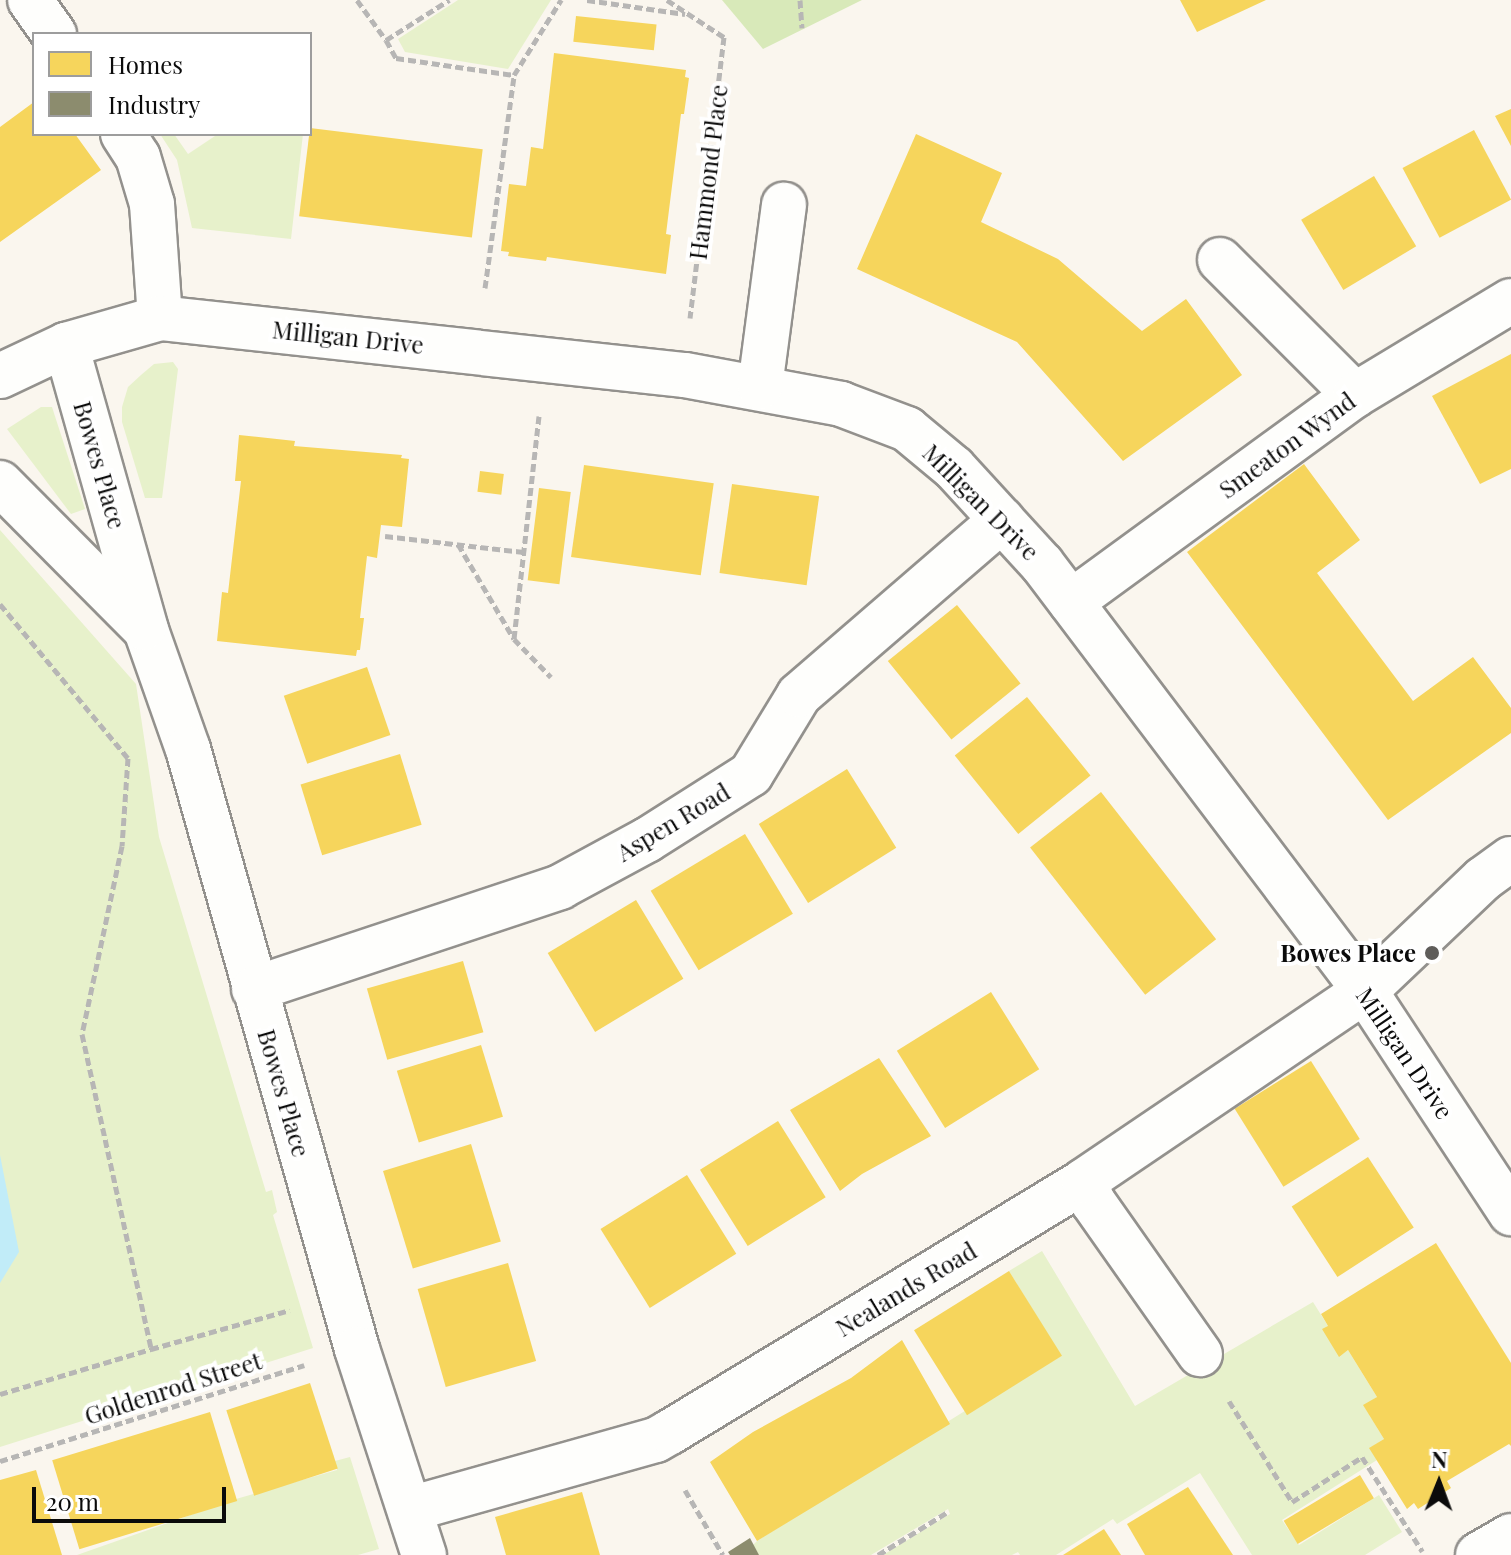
<!DOCTYPE html>
<style>
body{margin:0}
#map{position:relative;width:1511px;height:1555px;overflow:hidden;background:#faf6ee;font-family:"Playfair Display",serif}
div>[style]{position:absolute}
.green>*{inset:0;background:#e7f1cb}
.forest>*{inset:0;background:#d8e9b9}
.water>*{inset:0;background:#c1ecf8}
.homes>*{inset:0;background:#f6d55c;transform-origin:0 0}
.industry>*{inset:0;background:#8c8c6e}
.path>*{height:5px;margin-top:-2.5px;transform-origin:0;background:repeating-linear-gradient(90deg,#b7b6b5 0 8px,transparent 0 12px)}
.roads{filter:drop-shadow(2px 0 #93918d) drop-shadow(-2px 0 #93918d) drop-shadow(0 2px #93918d) drop-shadow(0 -2px #93918d)}
.minor>*{height:44px;margin:-22px;padding:0 22px;transform-origin:22px;border-radius:22px;background:#fefefc}
.dots>*{width:22px;height:22px;translate:-50% -50%;box-sizing:border-box;border:4px solid #fff;border-radius:50%}
span{translate:-50% -50%;white-space:nowrap;text-align:center;line-height:1.15;-webkit-text-stroke:8px #fff;paint-order:stroke}
.street-label{font-size:24px;color:#0b0b0b}
.poi-label{font-size:24px;color:#0b0b0b;font-weight:700}
.right{translate:-100% -50%;text-align:right}
.legend{position:absolute;left:32px;top:32px;width:280px;height:104px;box-sizing:border-box;background:#fff;border:2px solid #9d9d9d;margin:0;padding:10px 14px;list-style:none;font-size:24px;color:#0b0b0b}
.legend li{display:flex;align-items:center;gap:16px;height:40px}
.legend b{width:40px;border:2px solid #9d9d9d}
.north{position:absolute;left:1399px;top:1443px;width:80px;height:80px;-webkit-text-stroke:6px #fff;paint-order:stroke;rotate:1deg;font-size:22px;font-weight:700;line-height:32px;text-align:center;color:#0b0b0b}
.north::after{content:'';display:block;margin:auto;width:28px;height:36px;background:#0b0b0b;clip-path:polygon(50% 0,100% 100%,50% 72%,0 100%)}
.scale{position:absolute;left:32px;top:1487px;width:194px;height:36px;box-sizing:border-box;border:4px solid #0b0b0b;border-top:0;padding-left:10px;font-size:24px;line-height:28px;white-space:nowrap;color:#0b0b0b;-webkit-text-stroke:6px #fff;paint-order:stroke}
</style>
<div id="map">
<div class="green">
<div style="clip-path:polygon(458px 0,551px 0,508px 69px,405px 52px,398px 39px)"></div>
<div style="clip-path:polygon(160px 134px,174px 134px,188px 154px,218px 134px,303px 134px,291px 239px,192px 228px,177px 160px)"></div>
<div style="clip-path:polygon(173px 362px,178px 369px,162px 498px,145px 498px,122px 422px,122px 407px,128px 387px,141px 375px,154px 364px)"></div>
<div style="clip-path:polygon(41px 407px,52px 407px,85px 509px,71px 514px,7px 429px)"></div>
<div style="clip-path:polygon(0 530px,136px 684px,159px 837px,266px 1192px,272px 1190px,277px 1212px,273px 1215px,313px 1348px,0 1447px)"></div>
<div style="clip-path:polygon(1042px 1251px,1135px 1406px,1313px 1302px,1328px 1326px,1339px 1356px,1348px 1350px,1377px 1397px,1364px 1406px,1384px 1439px,1370px 1448px,1377px 1460px,1282px 1520px,1299px 1545px,1379px 1495px,1402px 1532px,1365px 1555px,1252px 1555px,1200px 1473px,1117px 1524px,1113px 1519px,1056px 1555px,1020px 1555px,1018px 1552px,1012px 1555px,883px 1555px,950px 1514px,948px 1509px,871px 1555px,759px 1555px,753px 1545px,757px 1541px,968px 1409px,1061px 1356px,1009px 1271px)"></div>
<div style="clip-path:polygon(350px 1457px,379px 1549px,358px 1555px,77px 1555px,236px 1499px,337px 1470px,335px 1461px)"></div>
</div>
<div class="forest">
<div style="clip-path:polygon(722px 0,862px 0,763px 49px)"></div>
</div>
<div class="water">
<div style="clip-path:polygon(0 1155px,19px 1252px,0 1283px)"></div>
</div>
<div class="homes">
<div style="clip-path:polygon(1180px 0,1266px 0,1197px 32px)"></div>
<div style="left:576px;top:16px;width:81px;height:26px;rotate:6deg"></div>
<div style="clip-path:polygon(554px 53px,686px 70px,685px 77px,689px 78px,684px 114px,681px 114px,666px 234px,671px 235px,666px 274px,547px 257px,546px 261px,508px 256px,509px 252px,501px 251px,509px 184px,526px 186px,531px 147px,543px 149px)"></div>
<div style="clip-path:polygon(34px 102px,34px 134px,75px 134px,101px 170px,0 242px,0 127px)"></div>
<div style="clip-path:polygon(1511px 109px,1511px 146px,1495px 116px)"></div>
<div style="left:310px;top:128px;width:174px;height:89px;rotate:7deg"></div>
<div style="left:1474px;top:130px;width:79px;height:81px;rotate:62deg"></div>
<div style="clip-path:polygon(916px 134px,1002px 173px,981px 222px,1058px 259px,1142px 331px,1186px 299px,1242px 375px,1123px 461px,1017px 342px,857px 269px)"></div>
<div style="left:1374px;top:176px;width:82px;height:85px;rotate:59deg"></div>
<div style="clip-path:polygon(1511px 354px,1511px 469px,1480px 484px,1432px 396px)"></div>
<div style="clip-path:polygon(239px 435px,295px 441px,294px 446px,402px 455px,401px 458px,409px 459px,402px 527px,381px 525px,377px 558px,367px 556px,360px 618px,364px 618px,360px 650px,357px 650px,356px 656px,217px 641px,222px 592px,228px 593px,241px 481px,235px 481px)"></div>
<div style="clip-path:polygon(1304px 464px,1360px 540px,1317px 573px,1413px 701px,1473px 657px,1511px 708px,1511px 733px,1388px 820px,1187px 552px)"></div>
<div style="left:584px;top:465px;width:131px;height:93px;rotate:8deg"></div>
<div style="left:480px;top:471px;width:24px;height:21px;rotate:7deg"></div>
<div style="left:732px;top:484px;width:88px;height:90px;rotate:8deg"></div>
<div style="left:539px;top:488px;width:32px;height:93px;rotate:7deg"></div>
<div style="left:957px;top:605px;width:101px;height:89px;rotate:51deg"></div>
<div style="left:367px;top:667px;width:72px;height:88px;rotate:71deg"></div>
<div style="left:1027px;top:697px;width:101px;height:93px;rotate:51deg"></div>
<div style="left:400px;top:754px;width:74px;height:104px;rotate:73deg"></div>
<div style="left:847px;top:769px;width:93px;height:104px;rotate:58deg"></div>
<div style="left:1101px;top:792px;width:187px;height:90px;rotate:52deg"></div>
<div style="left:745px;top:834px;width:93px;height:110px;rotate:59deg"></div>
<div style="left:636px;top:900px;width:92px;height:103px;rotate:59deg"></div>
<div style="left:463px;top:961px;width:74px;height:100px;rotate:74deg"></div>
<div style="left:991px;top:992px;width:91px;height:111px;rotate:58deg"></div>
<div style="left:481px;top:1045px;width:75px;height:88px;rotate:73deg"></div>
<div style="clip-path:polygon(879px 1058px,931px 1136px,862px 1174px,840px 1191px,790px 1110px)"></div>
<div style="left:1311px;top:1061px;width:92px;height:90px;rotate:58deg"></div>
<div style="left:778px;top:1121px;width:90px;height:92px;rotate:58deg"></div>
<div style="left:471px;top:1144px;width:102px;height:92px;rotate:73deg"></div>
<div style="left:1368px;top:1157px;width:84px;height:91px;rotate:57deg"></div>
<div style="left:687px;top:1175px;width:93px;height:102px;rotate:58deg"></div>
<div style="clip-path:polygon(1436px 1243px,1511px 1363px,1511px 1446px,1509px 1444px,1447px 1481px,1451px 1488px,1418px 1509px,1414px 1503px,1407px 1509px,1369px 1448px,1384px 1439px,1363px 1405px,1377px 1397px,1348px 1350px,1339px 1357px,1322px 1329px,1328px 1326px,1321px 1314px)"></div>
<div style="left:508px;top:1263px;width:102px;height:94px;rotate:74deg"></div>
<div style="left:1009px;top:1271px;width:100px;height:112px;rotate:58deg"></div>
<div style="clip-path:polygon(902px 1340px,950px 1424px,757px 1541px,710px 1462px,753px 1432px,851px 1378px)"></div>
<div style="left:310px;top:1383px;width:90px;height:88px;rotate:72deg"></div>
<div style="left:210px;top:1412px;width:93px;height:165px;rotate:73deg"></div>
<div style="clip-path:polygon(36px 1470px,62px 1555px,0 1555px,0 1480px)"></div>
<div style="left:1360px;top:1475px;width:27px;height:89px;rotate:59deg"></div>
<div style="clip-path:polygon(1188px 1487px,1233px 1555px,1145px 1555px,1127px 1524px)"></div>
<div style="clip-path:polygon(582px 1492px,600px 1555px,506px 1555px,495px 1517px)"></div>
<div style="clip-path:polygon(1104px 1529px,1121px 1555px,1063px 1555px)"></div>
</div>
<div class="industry">
<div style="clip-path:polygon(750px 1538px,759px 1555px,730px 1555px,728px 1552px)"></div>
</div>
<div class="path">
<div style="left:357px;top:0;width:49px;rotate:54.1deg"></div>
<div style="left:386px;top:40px;width:75px;rotate:-32.4deg"></div>
<div style="left:587px;top:0;width:99px;rotate:8.1deg"></div>
<div style="left:667px;top:0;width:68px;rotate:33deg"></div>
<div style="left:724px;top:37px;width:283px;rotate:96.9deg"></div>
<div style="left:800px;top:0;width:28px;rotate:86deg"></div>
<div style="left:386px;top:40px;width:21px;rotate:61deg"></div>
<div style="left:396px;top:58px;width:119px;rotate:8.2deg"></div>
<div style="left:514px;top:75px;width:89px;rotate:-57.9deg"></div>
<div style="left:485px;top:288px;width:215px;rotate:-82.2deg"></div>
<div style="left:539px;top:416px;width:224px;rotate:96.4deg"></div>
<div style="left:514px;top:639px;width:53px;rotate:45.8deg"></div>
<div style="left:385px;top:536px;width:140px;rotate:6.6deg"></div>
<div style="left:458px;top:544px;width:110px;rotate:59.5deg"></div>
<div style="left:0;top:604px;width:200px;rotate:50.3deg"></div>
<div style="left:128px;top:758px;width:88px;rotate:93.9deg"></div>
<div style="left:122px;top:846px;width:192px;rotate:102deg"></div>
<div style="left:82px;top:1034px;width:322px;rotate:77.6deg"></div>
<div style="left:151px;top:1349px;width:144px;rotate:-15.7deg"></div>
<div style="left:0;top:1394px;width:158px;rotate:-16.6deg"></div>
<div style="left:1229px;top:1401px;width:119px;rotate:58deg"></div>
<div style="left:1292px;top:1502px;width:83px;rotate:-32.7deg"></div>
<div style="left:1362px;top:1457px;width:112px;rotate:57.4deg"></div>
<div style="left:0;top:1461px;width:319px;rotate:-17.5deg"></div>
<div style="left:685px;top:1490px;width:75px;rotate:59.7deg"></div>
<div style="left:878px;top:1555px;width:80px;rotate:-31.7deg"></div>
</div>
<div class="roads">
<div class="minor">
<div style="left:30px;top:0;width:42px;rotate:54.8deg"></div>
<div style="left:123px;top:134px;width:27px;rotate:57deg"></div>
<div style="left:138px;top:157px;width:49px;rotate:73.4deg"></div>
<div style="left:152px;top:204px;width:114px;rotate:86deg"></div>
<div style="left:1220px;top:260px;width:191px;rotate:45deg"></div>
<div style="left:66px;top:345px;width:296px;rotate:74.3deg"></div>
<div style="left:146px;top:630px;width:126px;rotate:70.6deg"></div>
<div style="left:188px;top:749px;width:623px;rotate:74.27deg"></div>
<div style="left:357px;top:1349px;width:217px;rotate:72deg"></div>
<div style="left:0;top:376px;width:73px;rotate:-25.2deg"></div>
<div style="left:66px;top:345px;width:98px;rotate:-16deg"></div>
<div style="left:160px;top:318px;width:528px;rotate:6.2deg"></div>
<div style="left:685px;top:375px;width:159px;rotate:10.5deg"></div>
<div style="left:841px;top:404px;width:71px;rotate:20.7deg"></div>
<div style="left:907px;top:429px;width:61px;rotate:39.7deg"></div>
<div style="left:954px;top:468px;width:130px;rotate:47.5deg"></div>
<div style="left:1042px;top:564px;width:535px;rotate:52.89deg"></div>
<div style="left:1365px;top:991px;width:266px;rotate:56.7deg"></div>
<div style="left:760px;top:387px;width:184px;rotate:-82.5deg"></div>
<div style="left:0;top:483px;width:204px;rotate:45.2deg"></div>
<div style="left:1071px;top:602px;width:351px;rotate:-36.1deg"></div>
<div style="left:1355px;top:395px;width:182px;rotate:-31.1deg"></div>
<div style="left:254px;top:989px;width:323px;rotate:-18.4deg"></div>
<div style="left:560px;top:887px;width:99px;rotate:-28.4deg"></div>
<div style="left:647px;top:840px;width:123px;rotate:-32.4deg"></div>
<div style="left:751px;top:774px;width:92px;rotate:-58.7deg"></div>
<div style="left:799px;top:695px;width:268px;rotate:-40.8deg"></div>
<div style="left:1084px;top:1181px;width:23px;rotate:67deg"></div>
<div style="left:1093px;top:1202px;width:186px;rotate:54.9deg"></div>
<div style="left:410px;top:1509px;width:255px;rotate:-15.7deg"></div>
<div style="left:656px;top:1440px;width:16px;rotate:-30deg"></div>
<div style="left:670px;top:1432px;width:484px;rotate:-31.2deg"></div>
<div style="left:1084px;top:1181px;width:339px;rotate:-34.1deg"></div>
<div style="left:1365px;top:991px;width:163px;rotate:-43.5deg"></div>
<div style="left:1483px;top:879px;width:34px;rotate:-36deg"></div>
<div style="left:1478px;top:1555px;width:38px;rotate:-30deg"></div>
</div>
</div>
<div class="dots">
<div style="left:1432px;top:953px;background:#5f5d5a"></div>
</div>
<div class="street-label">
<span style="left:708px;top:172px;rotate:-83deg">Hammond Place</span>
<span style="left:348px;top:337px;rotate:6deg">Milligan Drive</span>
<span style="left:1287px;top:445px;rotate:-36deg">Smeaton Wynd</span>
<span style="left:100px;top:465px;rotate:74deg">Bowes Place</span>
<span style="left:981px;top:502px;rotate:45deg">Milligan Drive</span>
<span style="left:673px;top:822px;rotate:-31deg">Aspen Road</span>
<span style="left:1405px;top:1053px;rotate:56deg">Milligan Drive</span>
<span style="left:284px;top:1093px;rotate:74deg">Bowes Place</span>
<span style="left:906px;top:1289px;rotate:-31deg">Nealands Road</span>
<span style="left:173px;top:1388px;rotate:-18deg">Goldenrod Street</span>
</div>
<div class="poi-label">
<span class="right" style="left:1416px;top:953px">Bowes Place</span>
</div>
<ul class="legend">
<li><b style="height:22px;background:#f6d55c"></b>Homes</li>
<li><b style="height:22px;background:#8c8c6e"></b>Industry</li>
</ul>
<div class="north">N</div>
<div class="scale">20 m</div>
</div>
